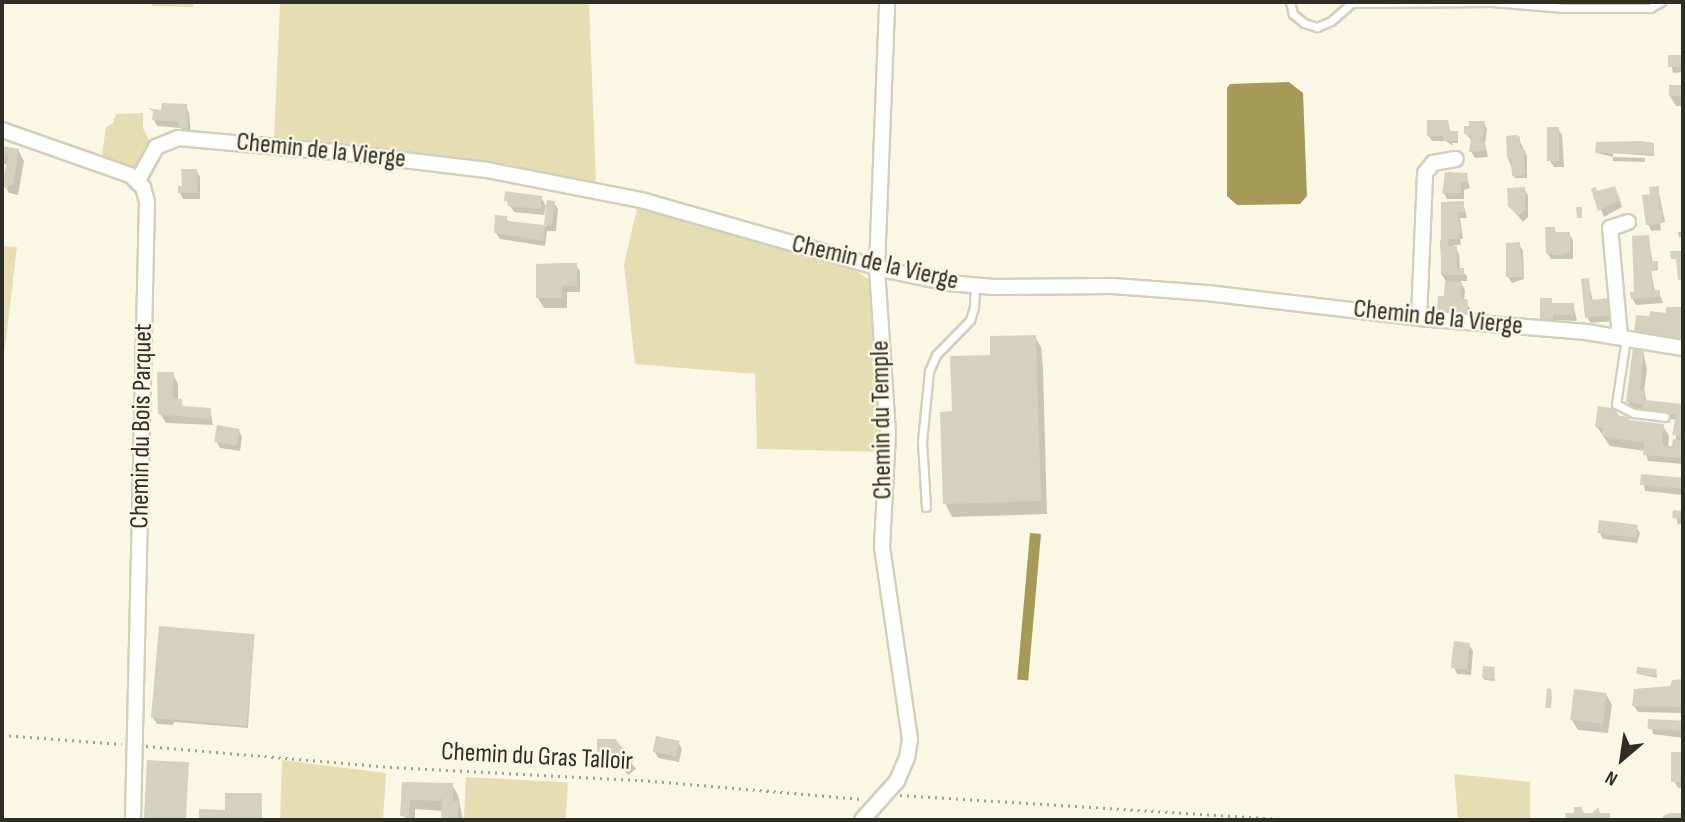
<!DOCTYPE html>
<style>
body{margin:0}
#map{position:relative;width:1685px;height:822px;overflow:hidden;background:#faf7e5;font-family:"Sofia Sans Condensed",sans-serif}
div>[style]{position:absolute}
.green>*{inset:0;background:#e5deb3;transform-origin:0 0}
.water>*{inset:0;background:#a69a58;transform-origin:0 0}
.shadow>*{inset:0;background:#0003;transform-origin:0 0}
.building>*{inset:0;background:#d4d1bf;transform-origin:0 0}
.path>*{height:2.5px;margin-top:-1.25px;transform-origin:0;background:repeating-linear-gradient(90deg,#a3a194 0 2px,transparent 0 7px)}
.roads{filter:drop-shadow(2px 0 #d2cfbd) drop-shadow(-2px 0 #d2cfbd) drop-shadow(0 2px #d2cfbd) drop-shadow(0 -2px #d2cfbd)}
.lane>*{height:7px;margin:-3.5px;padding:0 3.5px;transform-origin:3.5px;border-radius:3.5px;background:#fff}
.street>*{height:14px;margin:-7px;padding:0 7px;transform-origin:7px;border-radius:7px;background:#fff}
span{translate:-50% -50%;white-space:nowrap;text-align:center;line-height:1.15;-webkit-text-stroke:5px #faf7e5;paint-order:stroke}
.street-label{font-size:26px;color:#2e2d26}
.frame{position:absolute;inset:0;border:4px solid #2e2d26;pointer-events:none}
.north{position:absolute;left:1587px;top:724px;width:70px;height:70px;-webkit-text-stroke:5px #faf7e5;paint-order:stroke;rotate:209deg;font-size:19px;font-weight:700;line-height:28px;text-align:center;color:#2e2d26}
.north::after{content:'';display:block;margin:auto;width:24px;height:32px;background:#2e2d26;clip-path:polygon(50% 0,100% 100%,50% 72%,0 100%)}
</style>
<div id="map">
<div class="green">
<div style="clip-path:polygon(152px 2px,193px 2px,193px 7px,152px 6px)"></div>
<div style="clip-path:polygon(280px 2px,589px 2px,596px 182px,448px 156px,274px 140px)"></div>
<div style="clip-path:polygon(143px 113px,143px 128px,152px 146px,127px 179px,2px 137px,2px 120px,102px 155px,106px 127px,113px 123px,116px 114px)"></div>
<div style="clip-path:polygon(637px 208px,849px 267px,870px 280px,882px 452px,757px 449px,755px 374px,635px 364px,624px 264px)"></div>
<div style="clip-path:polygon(2px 246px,17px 247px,2px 371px)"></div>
<div style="clip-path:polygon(282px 760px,386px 773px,383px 820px,280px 820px)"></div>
<div style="clip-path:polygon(1454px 774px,1530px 782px,1530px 820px,1458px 820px)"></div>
<div style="left:466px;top:777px;width:102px;height:43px;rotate:3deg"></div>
</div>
<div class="water">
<div style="clip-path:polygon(1289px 82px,1303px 93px,1307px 196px,1300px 204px,1237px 205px,1227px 196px,1227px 88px,1230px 84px)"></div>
<div style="left:1030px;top:533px;width:11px;height:147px;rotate:5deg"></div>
</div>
<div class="shadow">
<div style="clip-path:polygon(1568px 2px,1668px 2px,1658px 9px,1573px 10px)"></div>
<div style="clip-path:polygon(1670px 57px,1683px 57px,1683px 72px,1673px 73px)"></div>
<div style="clip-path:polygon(1683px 87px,1683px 106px,1676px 106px,1670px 96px,1671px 88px)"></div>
<div style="clip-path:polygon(186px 106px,189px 113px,191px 134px,184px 133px,181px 128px,157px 126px,154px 120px)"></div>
<div style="clip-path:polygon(1447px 122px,1451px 132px,1458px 135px,1458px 143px,1452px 143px,1453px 146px,1446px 141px,1432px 141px,1428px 135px)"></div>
<div style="clip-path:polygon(1484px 123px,1487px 129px,1485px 144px,1488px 157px,1475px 158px,1471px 151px,1472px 141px,1466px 134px)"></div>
<div style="clip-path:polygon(1558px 129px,1562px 135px,1564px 167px,1554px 167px,1550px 161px)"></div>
<div style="clip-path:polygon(1519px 139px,1527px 156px,1527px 178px,1515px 178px,1508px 158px)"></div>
<div style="clip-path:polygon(1653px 145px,1654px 156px,1613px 153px,1613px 157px,1597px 153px)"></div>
<div style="clip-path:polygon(2px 148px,18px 150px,24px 161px,18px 195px,9px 193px,3px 183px,8px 165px,2px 164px)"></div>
<div style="left:1613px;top:157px;width:32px;height:4px;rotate:2deg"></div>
<div style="clip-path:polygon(196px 170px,200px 177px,200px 199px,183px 199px,180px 193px)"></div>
<div style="clip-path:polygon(1466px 175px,1470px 188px,1464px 190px,1464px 199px,1447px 199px,1444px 193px)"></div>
<div style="clip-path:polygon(1658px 188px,1665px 222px,1660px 223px,1661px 230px,1651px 231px,1645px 217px,1643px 196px,1652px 196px)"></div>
<div style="clip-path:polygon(1524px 189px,1528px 195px,1528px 217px,1523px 222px,1509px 205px)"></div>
<div style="clip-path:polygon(1593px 190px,1618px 194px,1622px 207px,1604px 217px)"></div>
<div style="clip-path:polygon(541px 197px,546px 206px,544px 215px,514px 212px,506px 200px)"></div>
<div style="clip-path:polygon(548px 202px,554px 203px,558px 209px,556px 231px,547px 231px,545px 246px,500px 239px,496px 233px,506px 218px,510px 223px,546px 227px)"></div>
<div style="clip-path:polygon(1463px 203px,1467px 218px,1460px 218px,1463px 239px,1460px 239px,1461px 245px,1454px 245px,1459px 254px,1460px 270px,1467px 276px,1467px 281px,1460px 281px,1465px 290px,1464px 301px,1470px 308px,1469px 319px,1442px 317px,1439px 310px,1446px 298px,1446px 281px,1442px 275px,1440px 241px)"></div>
<div style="clip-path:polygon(1554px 229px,1557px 234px,1569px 234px,1573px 240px,1573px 259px,1551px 259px,1547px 253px)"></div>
<div style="clip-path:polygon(1678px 232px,1683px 232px,1683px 237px,1679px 237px)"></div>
<div style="clip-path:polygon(1648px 236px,1653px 263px,1658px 265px,1658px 270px,1651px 271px,1655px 292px,1659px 292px,1663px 303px,1636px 305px,1632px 298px)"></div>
<div style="clip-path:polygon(1519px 244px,1523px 251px,1524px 279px,1512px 283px,1508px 277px)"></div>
<div style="clip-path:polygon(576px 265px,580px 271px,580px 292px,567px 292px,567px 308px,544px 308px,538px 298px)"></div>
<div style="clip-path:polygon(1588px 280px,1593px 301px,1610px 300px,1614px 321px,1591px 323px,1587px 317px)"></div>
<div style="clip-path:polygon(1551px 300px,1554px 305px,1573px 304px,1577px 321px,1555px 320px,1555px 325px,1545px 325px,1542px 318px)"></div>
<div style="clip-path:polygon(1680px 308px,1683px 314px,1683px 344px,1642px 341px,1636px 331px,1651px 318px)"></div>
<div style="clip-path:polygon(1035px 337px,1041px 347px,1043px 369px,1047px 514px,952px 517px,945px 503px,954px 413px,994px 357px)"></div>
<div style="clip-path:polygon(1643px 351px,1647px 369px,1644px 392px,1647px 402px,1683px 406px,1683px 464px,1648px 461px,1645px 451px,1610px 446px,1597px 427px,1616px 411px,1619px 417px,1628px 418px,1631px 422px,1663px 426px,1669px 436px,1668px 447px,1675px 448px,1677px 420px,1648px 416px,1644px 409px,1631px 408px,1628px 402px)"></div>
<div style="clip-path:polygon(173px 374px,178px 384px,178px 401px,185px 408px,210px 409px,213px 425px,166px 423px,160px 413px)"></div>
<div style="clip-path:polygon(239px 431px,242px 437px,240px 451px,220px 448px,216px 441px)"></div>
<div style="clip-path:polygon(1642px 476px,1683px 480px,1683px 495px,1645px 491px)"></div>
<div style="clip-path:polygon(1675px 512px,1683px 512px,1683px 524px,1678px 524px)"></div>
<div style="clip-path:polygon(1636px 527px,1640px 533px,1637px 543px,1603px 539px,1600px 533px)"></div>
<div style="clip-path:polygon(254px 636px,248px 728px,174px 722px,173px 725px,157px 724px,153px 718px)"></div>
<div style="clip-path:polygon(1469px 645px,1473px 651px,1471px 675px,1457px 674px,1454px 667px)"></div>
<div style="clip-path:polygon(1494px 670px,1495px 681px,1485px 680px,1483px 678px)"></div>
<div style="clip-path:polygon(1656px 671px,1657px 678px,1638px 674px)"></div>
<div style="clip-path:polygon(1683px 681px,1683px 713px,1638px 712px,1634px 706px,1636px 690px,1671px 688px,1673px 682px)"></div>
<div style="clip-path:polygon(1606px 694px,1612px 705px,1608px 733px,1578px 730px,1572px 720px)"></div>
<div style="clip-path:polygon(1650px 721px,1683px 723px,1683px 738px,1653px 734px)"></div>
<div style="clip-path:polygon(615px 740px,636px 769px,628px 775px,614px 758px,602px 758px,599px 752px)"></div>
<div style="clip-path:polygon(678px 742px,682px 749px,679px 762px,658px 758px,655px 752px)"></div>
<div style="clip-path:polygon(1673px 754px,1683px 754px,1683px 788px,1678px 788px,1674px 781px)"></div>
<div style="left:149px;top:762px;width:39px;height:58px;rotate:3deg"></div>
<div style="clip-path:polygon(403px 784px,452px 785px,458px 795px,463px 820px,444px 820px,443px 811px,415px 809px,415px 820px,425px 820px,405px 820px)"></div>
<div style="clip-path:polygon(261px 795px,262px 820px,201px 820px,201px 811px,227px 811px)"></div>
<div style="clip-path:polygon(1581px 808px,1585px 815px,1593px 815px,1598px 810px,1601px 814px,1609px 814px,1610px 820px,1648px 820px,1567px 820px,1567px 815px,1576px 815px)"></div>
</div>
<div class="building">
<div style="left:1668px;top:55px;width:15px;height:12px"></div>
<div style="left:1683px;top:85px;width:11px;height:14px;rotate:90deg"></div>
<div style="clip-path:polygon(162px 103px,187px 104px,188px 128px,178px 127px,179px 122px,152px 120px,153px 111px,148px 108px,161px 110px)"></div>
<div style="clip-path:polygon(1427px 120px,1448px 120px,1450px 131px,1458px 131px,1458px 141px,1443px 141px,1443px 136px,1427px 136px)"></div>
<div style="clip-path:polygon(1469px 121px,1485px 121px,1482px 141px,1485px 141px,1485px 151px,1469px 152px,1471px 136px,1464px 134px,1464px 126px,1469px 126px)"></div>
<div style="left:1547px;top:127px;width:12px;height:34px"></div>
<div style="clip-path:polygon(1516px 135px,1520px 137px,1520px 148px,1524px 148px,1525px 175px,1512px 176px,1511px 158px,1507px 158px,1506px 136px)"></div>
<div style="clip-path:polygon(1642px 141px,1654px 143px,1654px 154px,1595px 153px,1596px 142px)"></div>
<div style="clip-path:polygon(2px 146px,19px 149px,13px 185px,8px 186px,8px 191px,2px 184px,8px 157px,2px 156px)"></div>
<div style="clip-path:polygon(181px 169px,197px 169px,198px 193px,178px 193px,178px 186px,182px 186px)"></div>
<div style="clip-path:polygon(1445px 172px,1467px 173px,1468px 182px,1461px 183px,1461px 193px,1442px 194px)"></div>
<div style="clip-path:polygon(1615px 186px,1620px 200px,1598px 211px,1591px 189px,1596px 187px,1597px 191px)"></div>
<div style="clip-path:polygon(1659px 186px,1659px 210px,1663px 210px,1661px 224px,1646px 225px,1642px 195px,1650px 194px,1649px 187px)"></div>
<div style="clip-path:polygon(1525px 187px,1525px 210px,1518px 216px,1508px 206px,1507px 188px)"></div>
<div style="clip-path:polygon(505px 191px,542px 196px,541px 209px,508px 206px,509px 201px,504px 201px)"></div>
<div style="left:547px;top:200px;width:8px;height:25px;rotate:7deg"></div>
<div style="clip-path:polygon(1464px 201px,1464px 212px,1458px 212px,1461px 233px,1458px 233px,1458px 239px,1448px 239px,1448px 246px,1457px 246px,1457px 268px,1464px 268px,1464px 275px,1441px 275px,1441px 202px)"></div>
<div style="clip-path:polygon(1576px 207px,1582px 207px,1582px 218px,1577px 218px)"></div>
<div style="clip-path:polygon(495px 215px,507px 216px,507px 221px,545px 225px,543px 241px,494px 233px)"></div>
<div style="clip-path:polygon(1545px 227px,1555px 227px,1555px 232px,1570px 232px,1570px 253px,1564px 253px,1564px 256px,1546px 254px)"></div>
<div style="clip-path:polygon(1649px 235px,1651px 261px,1658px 261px,1658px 268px,1651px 269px,1653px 290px,1660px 290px,1660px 297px,1631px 299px,1630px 292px,1634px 292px,1632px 236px)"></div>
<div style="clip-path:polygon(1520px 242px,1523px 277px,1506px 277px,1506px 243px)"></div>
<div style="clip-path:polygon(1670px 251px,1683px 251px,1683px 280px,1678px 280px,1676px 259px,1671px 259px)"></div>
<div style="clip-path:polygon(562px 263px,577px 263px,577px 286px,562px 286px,562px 298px,536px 298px,536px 264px)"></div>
<div style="clip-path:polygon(1589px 278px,1591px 300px,1610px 298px,1612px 315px,1585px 318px,1581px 279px)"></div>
<div style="clip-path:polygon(1445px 281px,1462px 282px,1461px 298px,1468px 300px,1467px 313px,1437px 311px,1438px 296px,1444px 296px)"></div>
<div style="clip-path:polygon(1540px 298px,1552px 298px,1552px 303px,1574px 303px,1574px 316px,1553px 314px,1553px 319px,1540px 319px)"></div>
<div style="clip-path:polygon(1666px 307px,1681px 307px,1683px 339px,1634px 332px,1636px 315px,1649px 316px,1650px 311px,1666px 313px)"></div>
<div style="clip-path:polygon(1036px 335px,1041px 501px,943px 504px,940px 412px,952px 411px,950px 356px,990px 355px,990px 336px)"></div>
<div style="clip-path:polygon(1633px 348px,1644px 349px,1640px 390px,1645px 391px,1644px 400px,1683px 404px,1683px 436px,1672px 435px,1676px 415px,1643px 410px,1643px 404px,1626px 402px)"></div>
<div style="clip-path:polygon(157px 372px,174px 372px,173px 398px,182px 399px,182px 406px,211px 408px,210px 419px,158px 414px)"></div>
<div style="clip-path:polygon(1598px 406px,1617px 409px,1616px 415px,1630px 417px,1629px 420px,1664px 424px,1662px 445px,1672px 446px,1673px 439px,1683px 440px,1683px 458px,1643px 455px,1644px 443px,1602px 436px,1603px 428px,1595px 427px)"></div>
<div style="left:217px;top:425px;width:23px;height:17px;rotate:10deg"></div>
<div style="left:1641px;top:474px;width:42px;height:11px;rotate:5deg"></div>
<div style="left:1673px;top:510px;width:10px;height:8px;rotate:6deg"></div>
<div style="left:1599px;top:520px;width:39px;height:13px;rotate:7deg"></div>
<div style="left:159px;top:626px;width:96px;height:92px;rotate:5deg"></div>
<div style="left:1454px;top:641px;width:16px;height:27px;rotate:7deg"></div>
<div style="left:1483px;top:666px;width:12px;height:12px;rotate:5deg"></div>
<div style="left:1637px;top:667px;width:20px;height:7px;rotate:6deg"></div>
<div style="clip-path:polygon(1683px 679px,1683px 707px,1632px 706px,1634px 689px,1670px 686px,1672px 680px)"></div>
<div style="clip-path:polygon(1547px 688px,1551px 689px,1552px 696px,1551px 708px,1545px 708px)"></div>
<div style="left:1574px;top:689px;width:33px;height:31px;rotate:7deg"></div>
<div style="left:1648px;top:719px;width:35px;height:10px;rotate:3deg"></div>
<div style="left:656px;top:736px;width:24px;height:16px;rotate:12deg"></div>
<div style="clip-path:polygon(597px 739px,615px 739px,634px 761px,623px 770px,609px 752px,597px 752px)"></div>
<div style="left:1671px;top:752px;width:12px;height:30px"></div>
<div style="left:147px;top:760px;width:42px;height:60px;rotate:3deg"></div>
<div style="clip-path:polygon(402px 782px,453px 783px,453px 801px,458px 801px,458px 818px,441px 819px,442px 798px,438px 801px,410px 800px,409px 817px,400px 816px)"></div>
<div style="clip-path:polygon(225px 793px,262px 793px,261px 820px,199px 820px,199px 809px,225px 810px)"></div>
<div style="clip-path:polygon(1574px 807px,1582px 807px,1582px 813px,1592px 813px,1599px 807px,1599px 813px,1610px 813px,1610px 820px,1566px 820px,1565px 813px,1574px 813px)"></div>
<div style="clip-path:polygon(1670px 813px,1683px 813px,1683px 820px,1663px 820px,1663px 816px)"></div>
</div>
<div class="path">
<div style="left:2px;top:735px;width:120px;rotate:4.3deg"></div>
<div style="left:146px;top:746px;width:245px;rotate:4.9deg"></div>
<div style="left:390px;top:767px;width:251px;rotate:3deg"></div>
<div style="left:641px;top:780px;width:222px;rotate:4.9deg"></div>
<div style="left:900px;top:795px;width:395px;rotate:3.6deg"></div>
</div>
<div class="roads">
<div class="lane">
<div style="left:1290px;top:2px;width:12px;rotate:76deg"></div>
<div style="left:1293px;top:14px;width:14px;rotate:39deg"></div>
<div style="left:1304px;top:23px;width:14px;rotate:17deg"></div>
<div style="left:1317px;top:27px;width:15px;rotate:-23deg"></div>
<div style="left:1331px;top:21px;width:28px;rotate:-41deg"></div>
<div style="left:1352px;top:3px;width:140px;rotate:-0.4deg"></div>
<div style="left:1492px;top:2px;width:72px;rotate:4.8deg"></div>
<div style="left:1564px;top:8px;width:86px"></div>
<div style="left:1650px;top:8px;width:13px;rotate:-29deg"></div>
<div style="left:1626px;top:338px;width:67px;rotate:98.6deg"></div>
<div style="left:1616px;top:404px;width:20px;rotate:27deg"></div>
<div style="left:1634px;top:413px;width:31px;rotate:7deg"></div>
<div style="left:926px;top:507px;width:65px;rotate:-93.5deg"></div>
<div style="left:922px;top:442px;width:71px;rotate:-84.4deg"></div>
<div style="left:929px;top:371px;width:17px;rotate:-66deg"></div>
<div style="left:936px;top:355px;width:49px;rotate:-45.8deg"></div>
<div style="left:970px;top:320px;width:14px;rotate:-73deg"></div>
<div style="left:974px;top:307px;width:21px;rotate:-87deg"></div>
</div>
<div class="street">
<div style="left:2px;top:130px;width:136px;rotate:19.4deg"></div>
<div style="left:130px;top:175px;width:18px;rotate:43deg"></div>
<div style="left:143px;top:187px;width:16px;rotate:75deg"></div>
<div style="left:147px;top:202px;width:618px;rotate:91.3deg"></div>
<div style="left:138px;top:180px;width:38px;rotate:-61deg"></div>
<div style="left:156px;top:147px;width:24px;rotate:-22deg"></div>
<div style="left:178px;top:138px;width:168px;rotate:5.1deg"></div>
<div style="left:345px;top:153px;width:143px;rotate:6.8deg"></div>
<div style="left:487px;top:170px;width:157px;rotate:11deg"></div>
<div style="left:641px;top:200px;width:260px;rotate:15.9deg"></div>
<div style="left:891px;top:271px;width:58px;rotate:11.9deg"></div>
<div style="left:948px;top:283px;width:46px;rotate:5deg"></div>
<div style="left:994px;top:287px;width:119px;rotate:-0.5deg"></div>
<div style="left:1113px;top:286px;width:94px;rotate:4.3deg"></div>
<div style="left:1207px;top:293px;width:213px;rotate:6.7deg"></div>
<div style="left:1419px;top:318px;width:168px;rotate:4.8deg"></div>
<div style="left:1586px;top:332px;width:98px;rotate:9.4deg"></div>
<div style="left:1419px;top:318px;width:145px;rotate:-87.6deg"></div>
<div style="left:1425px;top:173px;width:13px;rotate:-51deg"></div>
<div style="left:1433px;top:163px;width:23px;rotate:-10deg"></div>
<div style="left:1620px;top:337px;width:109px;rotate:-95.2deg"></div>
<div style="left:1610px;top:228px;width:19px;rotate:-18deg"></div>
<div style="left:862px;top:820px;width:52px;rotate:-48.1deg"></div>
<div style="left:897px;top:781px;width:25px;rotate:-67deg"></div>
<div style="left:907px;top:758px;width:19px;rotate:-81deg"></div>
<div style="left:910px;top:739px;width:194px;rotate:-98.3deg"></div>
<div style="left:882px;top:547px;width:113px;rotate:-87deg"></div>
<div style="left:888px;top:434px;width:167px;rotate:-93.8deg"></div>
<div style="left:877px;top:267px;width:265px;rotate:-87.8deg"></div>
</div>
</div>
<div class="street-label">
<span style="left:321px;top:151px;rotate:6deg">Chemin de la Vierge</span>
<span style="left:875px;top:263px;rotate:13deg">Chemin de la Vierge</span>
<span style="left:1438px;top:318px;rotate:6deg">Chemin de la Vierge</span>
<span style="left:882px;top:420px;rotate:-91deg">Chemin du Temple</span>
<span style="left:142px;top:426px;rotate:-89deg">Chemin du Bois Parquet</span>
<span style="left:537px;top:757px;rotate:3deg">Chemin du Gras Talloir</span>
</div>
<div class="frame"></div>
<div class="north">N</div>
</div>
